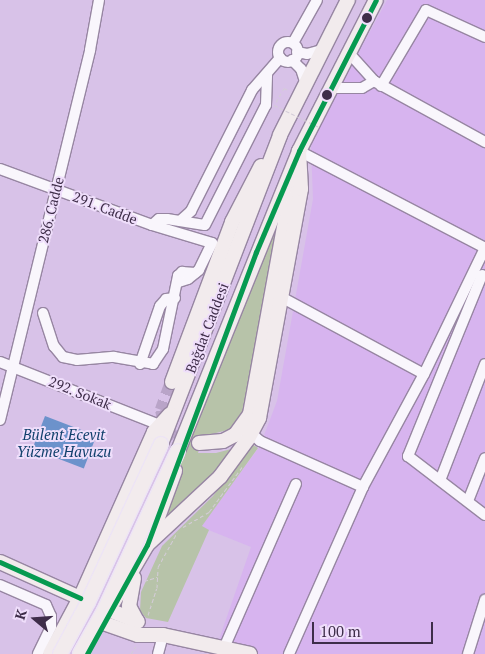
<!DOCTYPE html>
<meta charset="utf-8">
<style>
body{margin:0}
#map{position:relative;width:485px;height:654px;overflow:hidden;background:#d8c2e8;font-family:"PT Serif",serif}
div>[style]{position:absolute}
.built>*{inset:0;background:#d7b4ef}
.green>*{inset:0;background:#b7c3a9}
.water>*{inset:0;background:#6c92cb;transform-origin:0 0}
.major-tunnel>*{height:14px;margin-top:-7px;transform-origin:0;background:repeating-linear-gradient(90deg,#b9a4c8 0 14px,transparent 0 21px)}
.path>*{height:1px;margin-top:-0.5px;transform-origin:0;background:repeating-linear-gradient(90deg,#d4ccd8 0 4px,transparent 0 6.5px)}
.roads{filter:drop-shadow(1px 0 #9786a2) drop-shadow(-1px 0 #9786a2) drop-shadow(0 1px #9786a2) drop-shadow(0 -1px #9786a2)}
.minor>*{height:10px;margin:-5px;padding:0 5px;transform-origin:5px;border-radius:5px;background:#f9f6fc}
.minor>.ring{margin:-5px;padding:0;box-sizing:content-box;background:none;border:10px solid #f9f6fc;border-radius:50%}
.major>*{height:14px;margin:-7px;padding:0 7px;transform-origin:7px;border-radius:7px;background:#f2ebed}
.path-bridge>*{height:1px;margin-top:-0.5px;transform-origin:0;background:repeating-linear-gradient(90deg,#d4ccd8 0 4px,transparent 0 6.5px)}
.bridges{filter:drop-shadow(1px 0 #ede4f5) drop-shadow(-1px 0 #ede4f5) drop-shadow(0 1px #ede4f5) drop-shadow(0 -1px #ede4f5)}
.major-bridge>*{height:14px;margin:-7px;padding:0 7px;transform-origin:7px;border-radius:7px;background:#f2ebed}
.bus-1>*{height:5px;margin:-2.5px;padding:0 2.5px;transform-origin:2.5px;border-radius:2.5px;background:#069a50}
.dots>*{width:14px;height:14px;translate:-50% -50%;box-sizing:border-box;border:2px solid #efdefb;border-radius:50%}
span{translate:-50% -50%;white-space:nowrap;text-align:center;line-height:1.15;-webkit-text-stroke:4px #efdefb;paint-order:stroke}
.street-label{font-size:14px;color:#3e2d49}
.water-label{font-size:15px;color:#11406c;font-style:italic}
.north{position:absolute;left:10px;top:594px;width:50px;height:50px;-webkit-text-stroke:4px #efdefb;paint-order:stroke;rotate:288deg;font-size:14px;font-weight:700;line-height:20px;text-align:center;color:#3e2d49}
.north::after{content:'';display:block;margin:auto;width:18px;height:22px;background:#3e2d49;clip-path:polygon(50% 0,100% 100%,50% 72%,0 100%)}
.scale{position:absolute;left:312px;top:622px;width:121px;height:22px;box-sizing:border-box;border:2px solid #3e2d49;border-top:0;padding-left:6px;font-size:15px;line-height:18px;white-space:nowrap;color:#3e2d49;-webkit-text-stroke:4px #efdefb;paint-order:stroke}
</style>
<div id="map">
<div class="built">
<div style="clip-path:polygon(387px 0,485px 0,485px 654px,214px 654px,251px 547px,201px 527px,260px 446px,277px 401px,313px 199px,311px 147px,317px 130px)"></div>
</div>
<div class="green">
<div style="clip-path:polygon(281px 207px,244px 412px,232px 429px,204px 436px,198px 453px,216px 453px,235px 448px,207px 482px,171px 513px,162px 516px,160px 513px)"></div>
<div style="clip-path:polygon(252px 444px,258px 448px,202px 526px,209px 530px,168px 622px,146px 618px,140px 611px,141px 592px,162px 546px,213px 496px)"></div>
</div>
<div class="water">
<div style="left:45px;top:416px;width:55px;height:35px;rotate:21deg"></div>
</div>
<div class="major-tunnel">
<div style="left:172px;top:382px;width:30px;rotate:110deg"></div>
<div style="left:162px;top:410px;width:22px;rotate:77deg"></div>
<div style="left:167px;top:431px;width:10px;rotate:45deg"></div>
<div style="left:174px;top:438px;width:25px;rotate:11deg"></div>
</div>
<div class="path">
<div style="left:276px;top:102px;width:16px;rotate:-60deg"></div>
<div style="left:284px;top:88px;width:7px;rotate:27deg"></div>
<div style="left:183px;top:527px;width:30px;rotate:-30deg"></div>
<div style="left:209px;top:512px;width:56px;rotate:-53.7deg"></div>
<div style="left:144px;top:581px;width:14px;rotate:-17deg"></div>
<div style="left:148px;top:615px;width:28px;rotate:-72deg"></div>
<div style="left:157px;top:588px;width:21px;rotate:-87deg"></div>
<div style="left:158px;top:567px;width:39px;rotate:-61deg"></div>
<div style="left:131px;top:654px;width:9px;rotate:-58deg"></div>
</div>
<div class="roads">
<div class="minor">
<div class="ring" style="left:278px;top:42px;width:10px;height:10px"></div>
<div style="left:293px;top:43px;width:49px;rotate:-60.8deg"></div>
<div style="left:297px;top:52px;width:10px;rotate:11deg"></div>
<div style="left:307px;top:54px;width:16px;rotate:-15deg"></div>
<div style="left:349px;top:53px;width:38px;rotate:48deg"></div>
<div style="left:374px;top:81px;width:127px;rotate:28.8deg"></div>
<div style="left:292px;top:60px;width:13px;rotate:45deg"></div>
<div style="left:301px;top:69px;width:13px;rotate:72deg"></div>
<div style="left:381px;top:86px;width:88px;rotate:-59.4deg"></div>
<div style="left:426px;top:10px;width:65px;rotate:24.6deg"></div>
<div style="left:330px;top:88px;width:32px"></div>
<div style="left:362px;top:88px;width:14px;rotate:-30deg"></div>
<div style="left:299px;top:151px;width:210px;rotate:27.5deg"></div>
<div style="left:485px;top:248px;width:140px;rotate:115.8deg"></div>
<div style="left:0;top:169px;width:162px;rotate:20.2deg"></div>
<div style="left:152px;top:225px;width:63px;rotate:16.7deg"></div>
<div style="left:212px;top:243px;width:30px;rotate:116deg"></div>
<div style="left:199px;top:270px;width:14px;rotate:141deg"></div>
<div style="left:188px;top:279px;width:9px;rotate:162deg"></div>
<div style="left:180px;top:221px;width:15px;rotate:-42deg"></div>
<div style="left:191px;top:211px;width:136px;rotate:-63.2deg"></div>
<div style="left:252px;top:90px;width:43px;rotate:-48.8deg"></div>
<div style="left:152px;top:225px;width:9px;rotate:-41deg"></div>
<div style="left:159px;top:219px;width:8px"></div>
<div style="left:167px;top:219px;width:38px;rotate:9deg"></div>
<div style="left:205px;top:225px;width:135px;rotate:-63.1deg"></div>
<div style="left:266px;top:105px;width:31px;rotate:-88deg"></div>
<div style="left:482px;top:275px;width:196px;rotate:112.2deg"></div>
<div style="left:408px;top:456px;width:97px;rotate:37.5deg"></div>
<div style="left:281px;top:297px;width:162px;rotate:28.3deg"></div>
<div style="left:424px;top:374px;width:128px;rotate:118.4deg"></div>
<div style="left:43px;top:313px;width:35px;rotate:72deg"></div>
<div style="left:54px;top:346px;width:14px;rotate:51deg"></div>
<div style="left:63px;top:357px;width:14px;rotate:12deg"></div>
<div style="left:77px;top:360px;width:37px;rotate:-5deg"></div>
<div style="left:114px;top:357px;width:40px;rotate:10deg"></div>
<div style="left:153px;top:364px;width:18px;rotate:-56deg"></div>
<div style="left:163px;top:349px;width:75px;rotate:-78.4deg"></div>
<div style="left:178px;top:276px;width:6px;rotate:-45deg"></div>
<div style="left:182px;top:272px;width:13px;rotate:4deg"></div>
<div style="left:0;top:362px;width:172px;rotate:21.5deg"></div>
<div style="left:140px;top:364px;width:61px;rotate:-71deg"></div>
<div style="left:160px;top:306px;width:9px;rotate:-49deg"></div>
<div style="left:166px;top:299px;width:9px;rotate:-6deg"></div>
<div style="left:0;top:420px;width:381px;rotate:-76.3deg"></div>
<div style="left:90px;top:50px;width:51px;rotate:-79.8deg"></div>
<div style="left:251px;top:433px;width:12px;rotate:42deg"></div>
<div style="left:260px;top:441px;width:113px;rotate:24.1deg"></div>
<div style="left:363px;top:487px;width:183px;rotate:113.9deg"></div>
<div style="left:441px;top:478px;width:122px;rotate:-68.9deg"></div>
<div style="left:468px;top:501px;width:46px;rotate:-68.4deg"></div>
<div style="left:0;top:585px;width:50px;rotate:23.5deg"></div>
<div style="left:46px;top:605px;width:12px;rotate:66deg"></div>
<div style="left:51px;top:616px;width:11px;rotate:90deg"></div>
<div style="left:51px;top:627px;width:30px;rotate:116deg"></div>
<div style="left:224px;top:648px;width:179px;rotate:-66.3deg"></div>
<div style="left:158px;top:654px;width:20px;rotate:-75deg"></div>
<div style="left:468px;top:654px;width:57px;rotate:-72.5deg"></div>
</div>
<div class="major">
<div style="left:172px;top:382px;width:171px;rotate:-69.4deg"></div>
<div style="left:232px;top:222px;width:63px;rotate:-62.6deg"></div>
<div style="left:199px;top:443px;width:24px;rotate:-5deg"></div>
<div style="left:223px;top:441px;width:13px;rotate:-27deg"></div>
<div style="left:235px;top:435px;width:26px;rotate:-54deg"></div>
<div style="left:250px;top:414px;width:236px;rotate:-79.7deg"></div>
<div style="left:161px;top:444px;width:331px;rotate:-68.9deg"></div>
<div style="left:280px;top:135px;width:151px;rotate:-63.3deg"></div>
<div style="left:178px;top:451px;width:323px;rotate:-68deg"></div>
<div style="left:299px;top:151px;width:169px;rotate:-63deg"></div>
<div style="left:149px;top:542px;width:76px;rotate:-69.9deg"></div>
<div style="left:0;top:562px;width:88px;rotate:24.2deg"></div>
<div style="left:134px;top:578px;width:28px;rotate:100deg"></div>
<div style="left:129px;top:606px;width:17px;rotate:62deg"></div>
<div style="left:113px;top:603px;width:67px;rotate:-59.6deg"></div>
<div style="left:147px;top:545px;width:100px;rotate:-43deg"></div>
<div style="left:220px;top:477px;width:47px;rotate:-53.6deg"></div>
<div style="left:248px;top:439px;width:24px;rotate:-62deg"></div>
<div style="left:259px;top:418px;width:233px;rotate:-79.6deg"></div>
<div style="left:301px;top:189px;width:38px;rotate:-93deg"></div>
<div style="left:109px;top:610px;width:31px;rotate:22deg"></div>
<div style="left:103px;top:623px;width:37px;rotate:19deg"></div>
<div style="left:138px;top:635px;width:25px"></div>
<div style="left:163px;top:635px;width:89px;rotate:12.3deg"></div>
<div style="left:50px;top:654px;width:66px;rotate:-61.9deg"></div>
<div style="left:81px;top:596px;width:180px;rotate:-66deg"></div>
<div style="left:154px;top:432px;width:24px;rotate:-48deg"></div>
</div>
</div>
<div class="path-bridge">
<div style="left:274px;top:105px;width:50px;rotate:26.1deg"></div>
</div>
<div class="bridges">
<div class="major-bridge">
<div style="left:60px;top:654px;width:59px;rotate:-61.7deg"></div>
<div style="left:88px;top:602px;width:174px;rotate:-65.2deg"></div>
<div style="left:80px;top:654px;width:49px;rotate:-60.8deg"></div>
<div style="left:104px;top:611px;width:176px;rotate:-65.2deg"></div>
</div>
</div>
<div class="bus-1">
<div style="left:0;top:562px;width:88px;rotate:24.2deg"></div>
<div style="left:87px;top:654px;width:124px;rotate:-61.2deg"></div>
<div style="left:147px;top:545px;width:313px;rotate:-69.6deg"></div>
<div style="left:256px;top:252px;width:110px;rotate:-66.9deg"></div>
<div style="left:299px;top:151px;width:169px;rotate:-63deg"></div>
</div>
<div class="dots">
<div style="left:367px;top:18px;background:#3e2d49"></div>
<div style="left:327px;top:95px;background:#3e2d49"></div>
</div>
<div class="street-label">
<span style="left:105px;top:208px;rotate:21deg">291. Cadde</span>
<span style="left:51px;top:210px;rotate:-76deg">286. Cadde</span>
<span style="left:207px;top:328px;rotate:-69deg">Bağdat Caddesi</span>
<span style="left:80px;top:393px;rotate:22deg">292. Sokak</span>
</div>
<div class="water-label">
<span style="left:64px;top:443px">Bülent Ecevit<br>Yüzme Havuzu</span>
</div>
<div class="north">K</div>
<div class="scale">100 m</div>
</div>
